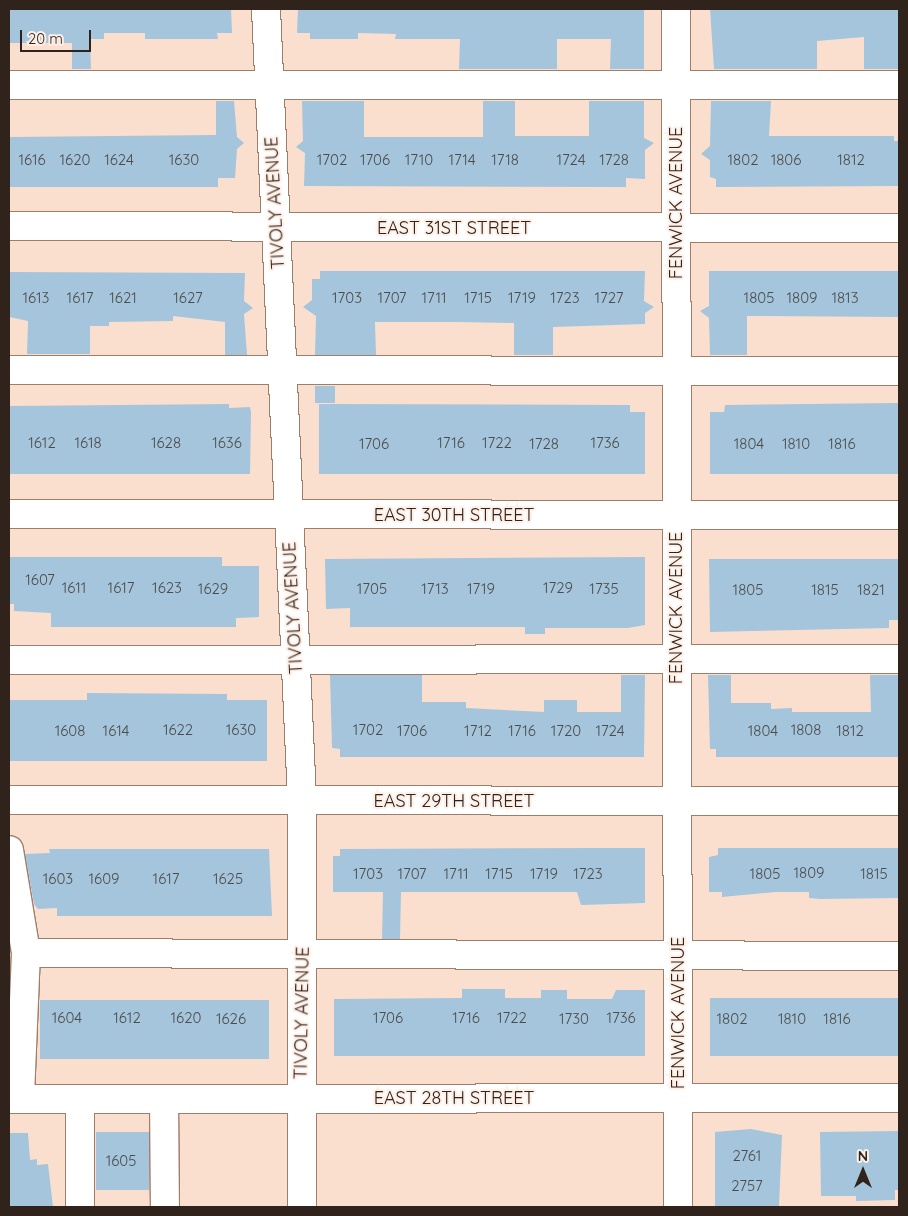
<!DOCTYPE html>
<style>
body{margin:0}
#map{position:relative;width:908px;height:1216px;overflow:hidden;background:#fbdfce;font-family:Quicksand,sans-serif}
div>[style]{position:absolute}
.building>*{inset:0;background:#a4c5dc;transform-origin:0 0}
.roads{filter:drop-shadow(1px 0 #9e7e6a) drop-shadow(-1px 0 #9e7e6a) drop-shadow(0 1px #9e7e6a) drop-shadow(0 -1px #9e7e6a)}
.minor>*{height:28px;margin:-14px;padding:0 14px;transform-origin:14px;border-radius:14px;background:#fff}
span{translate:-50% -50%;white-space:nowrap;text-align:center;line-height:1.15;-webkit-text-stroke:4px #feefe7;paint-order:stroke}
.number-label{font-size:15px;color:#4d4c4b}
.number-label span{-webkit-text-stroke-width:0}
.street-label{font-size:18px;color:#30231b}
.frame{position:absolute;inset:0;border:10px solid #30231b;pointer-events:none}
.north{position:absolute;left:838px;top:1146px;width:50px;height:50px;-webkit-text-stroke:4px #feefe7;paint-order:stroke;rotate:0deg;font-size:14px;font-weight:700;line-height:20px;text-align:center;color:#30231b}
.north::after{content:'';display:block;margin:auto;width:18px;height:22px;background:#30231b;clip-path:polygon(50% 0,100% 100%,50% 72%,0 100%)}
.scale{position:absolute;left:20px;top:30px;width:71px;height:22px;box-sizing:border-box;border:2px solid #30231b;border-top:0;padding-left:6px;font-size:15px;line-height:18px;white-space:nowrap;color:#30231b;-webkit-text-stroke:4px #feefe7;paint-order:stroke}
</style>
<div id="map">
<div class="building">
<div style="clip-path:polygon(9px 9px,231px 9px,232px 33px,217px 33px,218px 39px,145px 39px,145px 33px,104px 33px,104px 39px,90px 39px,91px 69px,72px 69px,72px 43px,9px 43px)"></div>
<div style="clip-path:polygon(298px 9px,644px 9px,644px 69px,610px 69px,611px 39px,557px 39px,557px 69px,459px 69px,460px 39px,395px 39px,396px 34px,358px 33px,358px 39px,310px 39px,310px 33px,297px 33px)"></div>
<div style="clip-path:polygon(710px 9px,899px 9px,899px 69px,864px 69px,864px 37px,817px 41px,817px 69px,714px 69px)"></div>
<div style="clip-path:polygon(216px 101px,234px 101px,237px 137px,244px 143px,237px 149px,235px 178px,218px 178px,218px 187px,9px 187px,9px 137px,216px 135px)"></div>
<div style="clip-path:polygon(302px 101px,364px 101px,364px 137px,483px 137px,483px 101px,515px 101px,515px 136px,589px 136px,589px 101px,644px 101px,644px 138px,654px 143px,645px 150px,645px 179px,626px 178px,626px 187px,304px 186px,305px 153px,296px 147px,303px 141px)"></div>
<div style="clip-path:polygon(711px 101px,771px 101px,769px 136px,894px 136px,894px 141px,899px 141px,899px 186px,716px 187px,716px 179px,710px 177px,710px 160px,701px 154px,710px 146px)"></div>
<div style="clip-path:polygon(320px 271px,645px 271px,644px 301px,654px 307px,645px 313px,645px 324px,553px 327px,553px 355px,514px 355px,514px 323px,456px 322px,375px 322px,376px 355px,315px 355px,316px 316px,303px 307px,312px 300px,312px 279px,320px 279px)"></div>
<div style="clip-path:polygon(709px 271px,899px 271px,899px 317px,747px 316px,747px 355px,710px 355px,709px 318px,700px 311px,709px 306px)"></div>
<div style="clip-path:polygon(10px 272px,245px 273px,244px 301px,253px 308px,244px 314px,247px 355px,225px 355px,225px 322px,173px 316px,173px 321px,109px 322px,109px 326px,90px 326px,90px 354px,27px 354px,28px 321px,9px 317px)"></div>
<div style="left:315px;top:386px;width:20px;height:17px"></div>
<div style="clip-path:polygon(899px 403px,899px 474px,710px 474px,710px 412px,724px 412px,725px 405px)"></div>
<div style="clip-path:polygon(229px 404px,229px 408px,250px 407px,251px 412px,250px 474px,9px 474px,9px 406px)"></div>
<div style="clip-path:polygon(319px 404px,630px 405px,630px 412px,645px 412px,645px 474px,319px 474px)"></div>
<div style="clip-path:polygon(9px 557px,222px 557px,222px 566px,259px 566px,259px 617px,236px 618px,236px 627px,51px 627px,51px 613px,14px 611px,14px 604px,9px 604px)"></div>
<div style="clip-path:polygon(645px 557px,645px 625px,628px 628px,545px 628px,545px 634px,525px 634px,525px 627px,350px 627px,350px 608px,326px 609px,325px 559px)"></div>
<div style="clip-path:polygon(709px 559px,899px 559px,899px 620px,889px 620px,889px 628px,710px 632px)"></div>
<div style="clip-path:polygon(330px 675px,422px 675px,422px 702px,466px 702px,466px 708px,544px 712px,544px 700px,577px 700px,577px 712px,621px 712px,621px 675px,645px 675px,644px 757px,340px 757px,340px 749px,332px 748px)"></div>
<div style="clip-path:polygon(708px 675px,731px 675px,731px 703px,771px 703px,771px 709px,792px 708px,792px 712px,871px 712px,870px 675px,899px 675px,899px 757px,716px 757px,716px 749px,710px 749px)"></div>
<div style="clip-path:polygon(87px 693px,227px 694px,227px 700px,267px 700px,267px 761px,9px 761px,9px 700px,87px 700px)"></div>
<div style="clip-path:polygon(605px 848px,645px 848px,645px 903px,581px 905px,577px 892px,401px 892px,400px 939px,382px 939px,383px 892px,333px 892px,333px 856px,340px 856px,340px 849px)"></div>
<div style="clip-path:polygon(718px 848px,899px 848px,899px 898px,820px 899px,809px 898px,809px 892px,776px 892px,722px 897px,722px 892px,709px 892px,709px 857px,718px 855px)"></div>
<div style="clip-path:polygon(49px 849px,269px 849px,272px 916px,57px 916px,57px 908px,38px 909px,34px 904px,25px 854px,50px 853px)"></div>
<div style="clip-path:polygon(462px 989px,505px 989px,505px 998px,541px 998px,541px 990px,567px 990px,567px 999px,612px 999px,616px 990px,645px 990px,645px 1056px,334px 1056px,334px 999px,462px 998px)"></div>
<div style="left:710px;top:998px;width:189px;height:58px"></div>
<div style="left:40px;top:1000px;width:229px;height:59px"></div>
<div style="clip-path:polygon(751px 1129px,782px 1135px,779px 1206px,715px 1207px,715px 1132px)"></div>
<div style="clip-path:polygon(899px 1131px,899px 1190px,895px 1190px,895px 1200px,856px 1201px,856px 1196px,821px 1196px,820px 1132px)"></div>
<div style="left:96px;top:1132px;width:53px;height:58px"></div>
<div style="clip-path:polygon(9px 1133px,28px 1133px,30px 1160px,37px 1159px,37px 1165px,48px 1164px,53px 1207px,9px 1207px)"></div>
</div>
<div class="roads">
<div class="minor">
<div style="left:266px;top:9px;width:792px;rotate:87.39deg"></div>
<div style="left:302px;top:800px;width:407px;rotate:90deg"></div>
<div style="left:676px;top:9px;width:1198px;rotate:89.9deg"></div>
<div style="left:9px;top:85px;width:890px"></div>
<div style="left:9px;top:226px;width:890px;rotate:0.13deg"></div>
<div style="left:9px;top:370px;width:890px;rotate:0.06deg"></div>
<div style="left:9px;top:514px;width:890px;rotate:0.06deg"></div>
<div style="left:9px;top:660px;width:890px;rotate:-0.06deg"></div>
<div style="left:9px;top:800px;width:890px;rotate:0.06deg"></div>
<div style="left:9px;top:850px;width:104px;rotate:80.6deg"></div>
<div style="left:26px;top:953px;width:146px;rotate:92.4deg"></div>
<div style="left:26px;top:953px;width:873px;rotate:0.2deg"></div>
<div style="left:9px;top:1099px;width:890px;rotate:-0.06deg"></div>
<div style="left:80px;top:1099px;width:108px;rotate:90deg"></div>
<div style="left:164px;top:1099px;width:108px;rotate:89.5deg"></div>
</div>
</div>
<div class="number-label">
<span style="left:32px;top:160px">1616</span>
<span style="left:75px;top:160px">1620</span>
<span style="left:119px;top:160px">1624</span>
<span style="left:184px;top:160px">1630</span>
<span style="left:332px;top:160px">1702</span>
<span style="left:375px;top:160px">1706</span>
<span style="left:419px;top:160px">1710</span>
<span style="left:462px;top:160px">1714</span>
<span style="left:505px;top:160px">1718</span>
<span style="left:571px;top:160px">1724</span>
<span style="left:614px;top:160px">1728</span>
<span style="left:743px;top:160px">1802</span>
<span style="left:786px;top:160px">1806</span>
<span style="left:851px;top:160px">1812</span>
<span style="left:36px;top:298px">1613</span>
<span style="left:80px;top:298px">1617</span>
<span style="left:123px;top:298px">1621</span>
<span style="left:188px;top:298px">1627</span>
<span style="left:347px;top:298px">1703</span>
<span style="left:392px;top:298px">1707</span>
<span style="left:434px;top:298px">1711</span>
<span style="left:478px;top:298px">1715</span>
<span style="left:522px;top:298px">1719</span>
<span style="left:565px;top:298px">1723</span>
<span style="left:609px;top:298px">1727</span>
<span style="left:759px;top:298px">1805</span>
<span style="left:802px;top:298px">1809</span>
<span style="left:845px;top:298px">1813</span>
<span style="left:42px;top:443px">1612</span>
<span style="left:88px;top:443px">1618</span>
<span style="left:166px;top:443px">1628</span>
<span style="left:227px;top:443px">1636</span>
<span style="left:451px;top:443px">1716</span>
<span style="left:497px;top:443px">1722</span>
<span style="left:605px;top:443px">1736</span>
<span style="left:374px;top:444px">1706</span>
<span style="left:544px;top:444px">1728</span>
<span style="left:749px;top:444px">1804</span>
<span style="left:796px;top:444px">1810</span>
<span style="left:842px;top:444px">1816</span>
<span style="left:40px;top:580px">1607</span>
<span style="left:74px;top:588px">1611</span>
<span style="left:121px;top:588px">1617</span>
<span style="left:167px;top:588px">1623</span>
<span style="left:558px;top:588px">1729</span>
<span style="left:213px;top:589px">1629</span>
<span style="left:372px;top:589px">1705</span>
<span style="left:435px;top:589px">1713</span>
<span style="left:481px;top:589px">1719</span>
<span style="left:604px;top:589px">1735</span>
<span style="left:748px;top:590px">1805</span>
<span style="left:825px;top:590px">1815</span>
<span style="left:871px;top:590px">1821</span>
<span style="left:178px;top:730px">1622</span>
<span style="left:241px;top:730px">1630</span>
<span style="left:368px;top:730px">1702</span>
<span style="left:806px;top:730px">1808</span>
<span style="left:70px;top:731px">1608</span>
<span style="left:116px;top:731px">1614</span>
<span style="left:412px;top:731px">1706</span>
<span style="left:478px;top:731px">1712</span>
<span style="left:522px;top:731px">1716</span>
<span style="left:566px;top:731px">1720</span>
<span style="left:610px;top:731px">1724</span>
<span style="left:763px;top:731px">1804</span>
<span style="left:850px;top:731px">1812</span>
<span style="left:809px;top:873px">1809</span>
<span style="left:368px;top:874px">1703</span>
<span style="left:412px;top:874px">1707</span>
<span style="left:456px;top:874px">1711</span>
<span style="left:499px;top:874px">1715</span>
<span style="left:544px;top:874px">1719</span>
<span style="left:588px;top:874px">1723</span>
<span style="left:765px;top:874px">1805</span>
<span style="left:874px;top:874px">1815</span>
<span style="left:58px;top:879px">1603</span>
<span style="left:104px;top:879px">1609</span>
<span style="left:166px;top:879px">1617</span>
<span style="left:228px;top:879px">1625</span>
<span style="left:67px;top:1018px">1604</span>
<span style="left:127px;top:1018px">1612</span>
<span style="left:186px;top:1018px">1620</span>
<span style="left:388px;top:1018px">1706</span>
<span style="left:466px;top:1018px">1716</span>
<span style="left:512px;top:1018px">1722</span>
<span style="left:621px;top:1018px">1736</span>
<span style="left:231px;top:1019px">1626</span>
<span style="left:574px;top:1019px">1730</span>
<span style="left:732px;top:1019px">1802</span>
<span style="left:792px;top:1019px">1810</span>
<span style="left:837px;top:1019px">1816</span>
<span style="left:747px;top:1156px">2761</span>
<span style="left:121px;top:1161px">1605</span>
<span style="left:747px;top:1186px">2757</span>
</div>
<div class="street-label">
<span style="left:275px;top:203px;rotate:-93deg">TIVOLY AVENUE</span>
<span style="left:676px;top:203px;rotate:-90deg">FENWICK AVENUE</span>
<span style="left:454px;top:228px">EAST 31ST STREET</span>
<span style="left:454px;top:515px">EAST 30TH STREET</span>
<span style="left:293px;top:608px;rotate:-93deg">TIVOLY AVENUE</span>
<span style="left:676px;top:608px;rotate:-90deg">FENWICK AVENUE</span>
<span style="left:454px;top:801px">EAST 29TH STREET</span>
<span style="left:302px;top:1013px;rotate:-89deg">TIVOLY AVENUE</span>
<span style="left:678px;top:1013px;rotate:-90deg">FENWICK AVENUE</span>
<span style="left:454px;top:1098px">EAST 28TH STREET</span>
</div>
<div class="frame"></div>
<div class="north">N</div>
<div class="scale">20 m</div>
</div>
